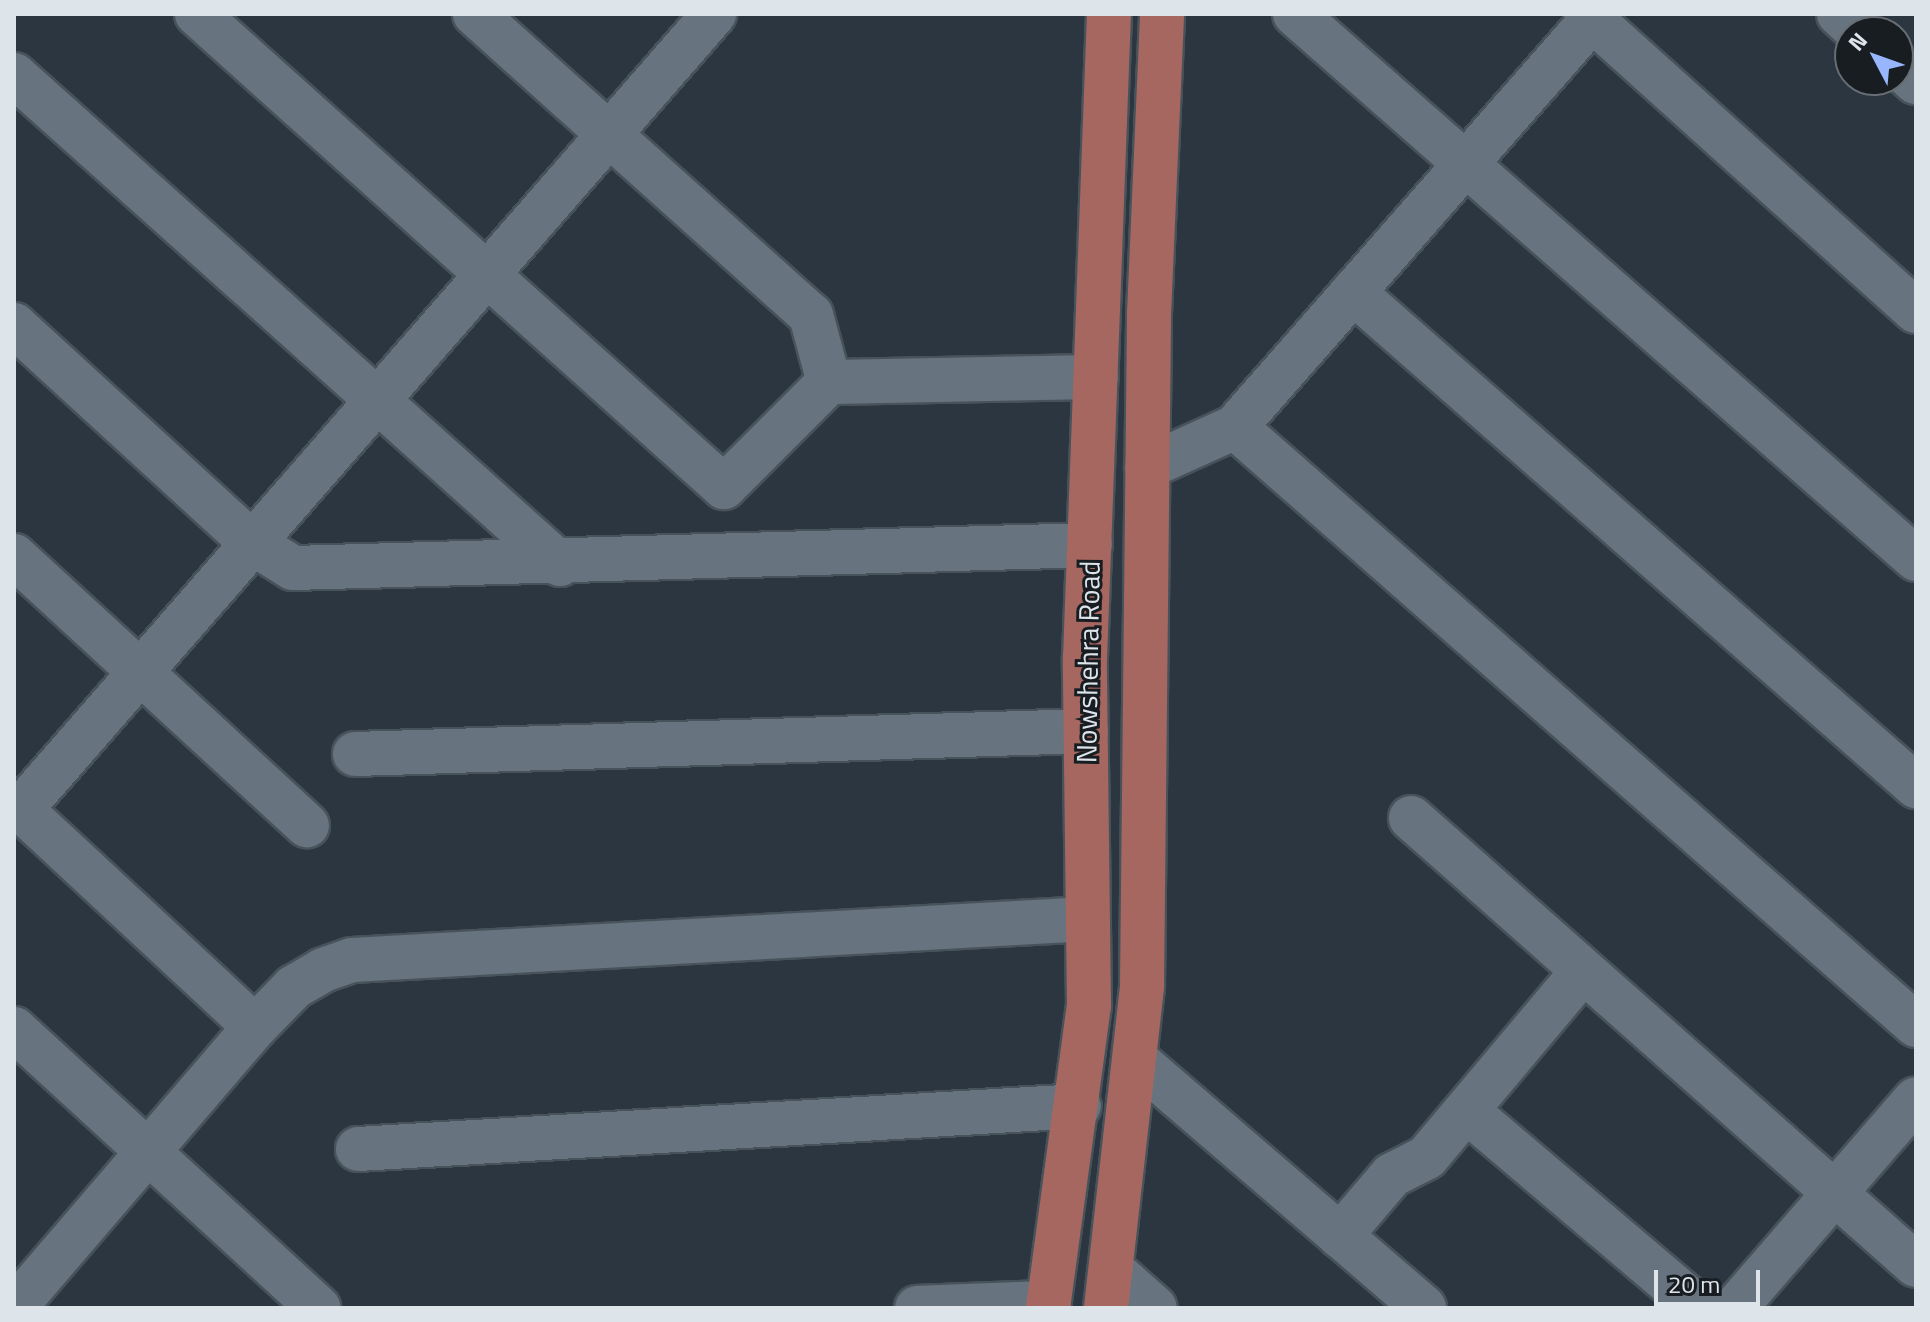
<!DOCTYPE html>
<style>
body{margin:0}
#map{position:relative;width:1930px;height:1322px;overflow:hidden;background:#2b3641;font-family:"Titillium Web",sans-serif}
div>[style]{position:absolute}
.roads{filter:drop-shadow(2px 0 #48525a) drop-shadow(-2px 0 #48525a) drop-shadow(0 2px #48525a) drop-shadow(0 -2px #48525a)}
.minor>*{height:44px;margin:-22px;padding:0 22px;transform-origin:22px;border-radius:22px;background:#677480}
.major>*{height:44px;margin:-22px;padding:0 22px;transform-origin:22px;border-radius:22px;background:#a66760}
span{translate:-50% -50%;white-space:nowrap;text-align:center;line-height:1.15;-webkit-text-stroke:6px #181d22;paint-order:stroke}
.street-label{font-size:28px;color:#dde5eb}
.frame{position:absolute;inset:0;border:16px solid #dde5eb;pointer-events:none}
.north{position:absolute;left:1834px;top:16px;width:80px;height:80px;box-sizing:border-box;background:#181d22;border:2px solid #676d72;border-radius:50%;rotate:311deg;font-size:22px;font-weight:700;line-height:32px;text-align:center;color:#dde5eb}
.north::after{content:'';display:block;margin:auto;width:28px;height:36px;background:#97b6fd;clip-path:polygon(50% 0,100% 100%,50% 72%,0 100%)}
.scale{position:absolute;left:1654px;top:1270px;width:106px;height:36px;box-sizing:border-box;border:4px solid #dde5eb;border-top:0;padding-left:10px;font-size:24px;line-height:28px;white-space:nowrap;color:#dde5eb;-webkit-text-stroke:6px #181d22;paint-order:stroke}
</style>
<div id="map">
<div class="roads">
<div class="minor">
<div style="left:197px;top:14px;width:708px;rotate:41.91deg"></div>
<div style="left:724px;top:487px;width:148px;rotate:-45deg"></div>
<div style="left:829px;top:382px;width:267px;rotate:-1.1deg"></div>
<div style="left:475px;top:14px;width:451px;rotate:41.9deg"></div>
<div style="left:811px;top:315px;width:69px;rotate:75deg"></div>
<div style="left:1295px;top:14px;width:826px;rotate:41.27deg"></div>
<div style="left:1586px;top:14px;width:444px;rotate:42deg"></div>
<div style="left:1839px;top:14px;width:27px;rotate:42deg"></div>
<div style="left:1898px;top:66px;width:24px;rotate:42deg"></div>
<div style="left:14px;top:75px;width:733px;rotate:41.85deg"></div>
<div style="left:1353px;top:292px;width:749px;rotate:41.27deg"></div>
<div style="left:14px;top:325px;width:321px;rotate:42.5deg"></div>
<div style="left:251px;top:542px;width:49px;rotate:31.8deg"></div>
<div style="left:293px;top:568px;width:797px;rotate:-1.65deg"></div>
<div style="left:1235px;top:427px;width:906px;rotate:41.29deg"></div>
<div style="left:1147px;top:467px;width:97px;rotate:-24.4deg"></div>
<div style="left:1235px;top:427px;width:549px;rotate:-48.77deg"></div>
<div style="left:14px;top:556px;width:398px;rotate:42.6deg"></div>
<div style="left:355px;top:754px;width:731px;rotate:-1.8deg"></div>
<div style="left:14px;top:803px;width:329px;rotate:42.9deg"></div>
<div style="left:21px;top:809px;width:1055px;rotate:-48.92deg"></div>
<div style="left:1411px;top:818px;width:674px;rotate:41.51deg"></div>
<div style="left:14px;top:1029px;width:413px;rotate:42.5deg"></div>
<div style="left:1136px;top:1060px;width:380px;rotate:40.7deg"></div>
<div style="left:1467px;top:1111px;width:304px;rotate:40.3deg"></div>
<div style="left:358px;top:1149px;width:722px;rotate:-3.41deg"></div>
<div style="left:1340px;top:1236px;width:80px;rotate:-49.6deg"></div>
<div style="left:1392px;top:1175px;width:39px;rotate:-27deg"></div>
<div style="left:1427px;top:1157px;width:243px;rotate:-50deg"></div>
<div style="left:1112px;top:1270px;width:57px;rotate:41.5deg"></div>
<div style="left:14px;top:1308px;width:370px;rotate:-49.4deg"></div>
<div style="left:255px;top:1027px;width:56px;rotate:-45.7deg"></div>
<div style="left:294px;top:987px;width:34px;rotate:-30deg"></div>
<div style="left:323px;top:970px;width:31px;rotate:-19deg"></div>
<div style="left:352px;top:960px;width:737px;rotate:-3.19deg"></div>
<div style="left:917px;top:1308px;width:132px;rotate:-2.2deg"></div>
<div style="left:1735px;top:1308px;width:276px;rotate:-49.1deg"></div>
</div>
<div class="major">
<div style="left:1048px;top:1308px;width:305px;rotate:-82.3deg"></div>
<div style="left:1089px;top:1006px;width:348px;rotate:-90.7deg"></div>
<div style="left:1085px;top:658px;width:644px;rotate:-87.87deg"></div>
<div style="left:1106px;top:1308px;width:323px;rotate:-83.6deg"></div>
<div style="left:1142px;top:987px;width:673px;rotate:-89.4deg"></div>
<div style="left:1149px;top:314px;width:300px;rotate:-87.5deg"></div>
</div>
</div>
<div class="street-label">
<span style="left:1088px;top:662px;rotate:-89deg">Nowshehra Road</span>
</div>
<div class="frame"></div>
<div class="north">N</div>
<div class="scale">20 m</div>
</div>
